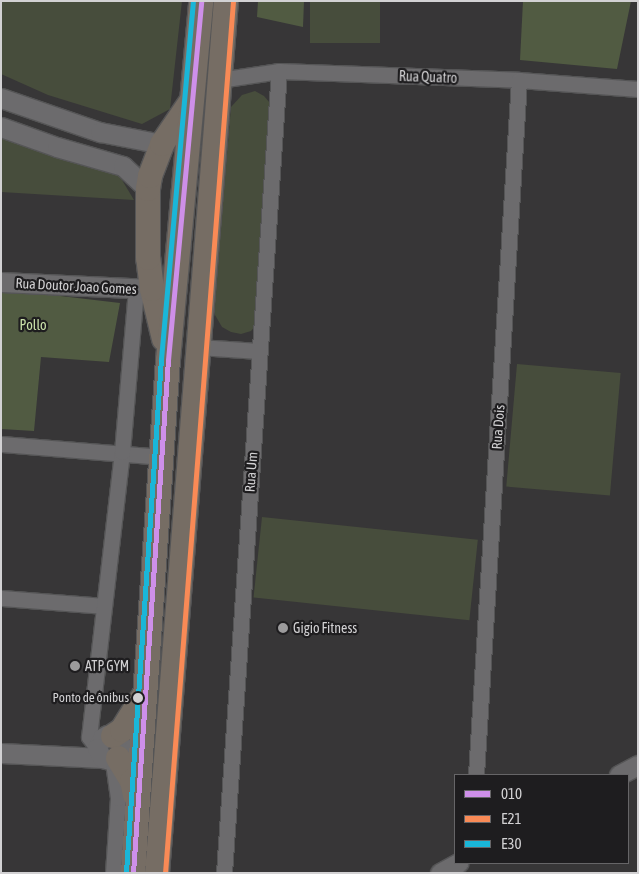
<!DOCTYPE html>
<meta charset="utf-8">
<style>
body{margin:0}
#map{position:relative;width:639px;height:874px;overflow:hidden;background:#373637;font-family:"Asap Condensed",sans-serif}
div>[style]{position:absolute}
.green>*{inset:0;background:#474d3c;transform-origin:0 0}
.forest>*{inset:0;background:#515b42}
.roads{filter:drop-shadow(1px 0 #555556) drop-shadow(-1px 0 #555556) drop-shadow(0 1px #555556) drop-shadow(0 -1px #555556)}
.minor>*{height:15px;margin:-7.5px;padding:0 7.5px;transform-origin:7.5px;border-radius:7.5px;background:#6c6b6d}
.tertiary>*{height:19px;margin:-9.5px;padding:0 9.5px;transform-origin:9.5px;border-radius:9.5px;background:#6c6b6d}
.trunk>*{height:24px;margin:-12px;padding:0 12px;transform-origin:12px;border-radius:12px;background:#766d64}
.bus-1>*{height:5px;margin:-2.5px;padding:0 2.5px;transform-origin:2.5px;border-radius:2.5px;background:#ce8fe9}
.bus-2>*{height:5px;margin:-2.5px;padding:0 2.5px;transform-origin:2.5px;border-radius:2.5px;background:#f98a56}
.bus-3>*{height:5px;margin:-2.5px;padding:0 2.5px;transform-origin:2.5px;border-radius:2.5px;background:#1ab6d8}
.dots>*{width:14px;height:14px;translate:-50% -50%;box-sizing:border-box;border:2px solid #1e1d1f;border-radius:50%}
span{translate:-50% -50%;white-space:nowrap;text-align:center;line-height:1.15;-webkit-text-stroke:4.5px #1e1d1f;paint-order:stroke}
.bus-label{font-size:13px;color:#d2d1d3}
.right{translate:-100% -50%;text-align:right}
.street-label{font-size:14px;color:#d2d1d3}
.park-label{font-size:14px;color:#c9e0a9}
.poi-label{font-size:14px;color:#d2d1d3}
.left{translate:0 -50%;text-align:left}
.frame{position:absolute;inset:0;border:2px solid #d2d1d3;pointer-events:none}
.legend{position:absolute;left:454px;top:774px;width:175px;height:90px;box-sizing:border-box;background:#1e1d1f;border:1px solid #666567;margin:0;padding:6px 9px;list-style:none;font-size:15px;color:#d2d1d3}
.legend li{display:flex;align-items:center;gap:10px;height:25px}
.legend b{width:25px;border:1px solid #666567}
</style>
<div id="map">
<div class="green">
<div style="clip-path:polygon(1px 1px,182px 1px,170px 109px,142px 124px,48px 95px,1px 74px)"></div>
<div style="left:310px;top:1px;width:70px;height:42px"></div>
<div style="clip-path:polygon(255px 91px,264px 96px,275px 109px,261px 319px,251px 331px,241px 334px,231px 332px,222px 327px,215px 315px,214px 306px,231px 107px,242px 95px)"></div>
<div style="clip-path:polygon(1px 136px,119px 175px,134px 200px,1px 192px)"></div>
<div style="left:517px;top:364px;width:104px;height:123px;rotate:5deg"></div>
<div style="left:262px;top:517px;width:217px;height:81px;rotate:6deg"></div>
</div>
<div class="forest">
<div style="clip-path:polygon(258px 1px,304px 1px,303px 27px,257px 17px)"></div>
<div style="clip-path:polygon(523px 1px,631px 1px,617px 69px,520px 60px)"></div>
<div style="clip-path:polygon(1px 289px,120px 303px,109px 362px,41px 357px,34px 431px,1px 429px)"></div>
</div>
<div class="roads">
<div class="minor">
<div style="left:219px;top:80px;width:61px;rotate:-8.5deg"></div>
<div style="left:279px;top:71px;width:240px;rotate:2.1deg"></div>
<div style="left:519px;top:80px;width:119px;rotate:4.3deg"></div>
<div style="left:198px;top:347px;width:61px;rotate:3.8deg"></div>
<div style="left:1px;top:444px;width:161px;rotate:4.6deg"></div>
<div style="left:1px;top:598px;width:103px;rotate:4.4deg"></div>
<div style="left:97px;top:748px;width:14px;rotate:-126deg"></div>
<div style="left:89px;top:737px;width:287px;rotate:-83.4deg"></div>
<div style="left:122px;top:452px;width:164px;rotate:-85.1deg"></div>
<div style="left:476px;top:775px;width:696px;rotate:-86.46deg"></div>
<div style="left:113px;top:873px;width:75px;rotate:-86.2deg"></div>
<div style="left:118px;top:798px;width:37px;rotate:-98deg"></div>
<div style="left:224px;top:873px;width:804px;rotate:-86.08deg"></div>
</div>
<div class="tertiary">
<div style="left:1px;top:98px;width:105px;rotate:19deg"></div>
<div style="left:100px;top:132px;width:63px;rotate:11deg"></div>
<div style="left:1px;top:127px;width:59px;rotate:19.7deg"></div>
<div style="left:57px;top:147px;width:69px;rotate:16.1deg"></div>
<div style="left:123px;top:166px;width:34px;rotate:43deg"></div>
<div style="left:1px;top:282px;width:151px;rotate:2.7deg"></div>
<div style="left:1px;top:753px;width:101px;rotate:2.8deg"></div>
<div style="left:102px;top:758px;width:11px;rotate:15deg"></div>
<div style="left:113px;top:761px;width:11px;rotate:-38deg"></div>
<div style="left:122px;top:754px;width:6px;rotate:-81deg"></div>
<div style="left:123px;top:748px;width:11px;rotate:-117deg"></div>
<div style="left:118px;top:738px;width:11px;rotate:-165deg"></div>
<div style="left:107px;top:735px;width:6px;rotate:149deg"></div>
<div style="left:102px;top:738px;width:11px;rotate:117deg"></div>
<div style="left:97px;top:748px;width:11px;rotate:63deg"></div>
<div style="left:619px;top:775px;width:21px;rotate:-28deg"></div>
<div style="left:440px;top:873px;width:21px;rotate:-29deg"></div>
</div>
<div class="trunk">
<div style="left:164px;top:339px;width:51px;rotate:-103.5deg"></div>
<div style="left:152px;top:289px;width:31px;rotate:-97deg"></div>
<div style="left:148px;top:258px;width:69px;rotate:-90deg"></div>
<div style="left:148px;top:189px;width:13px;rotate:-81deg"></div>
<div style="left:150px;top:176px;width:34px;rotate:-69deg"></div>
<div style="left:162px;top:144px;width:50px;rotate:-55.7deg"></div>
<div style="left:113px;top:736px;width:11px;rotate:-34deg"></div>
<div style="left:122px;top:730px;width:38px;rotate:-58deg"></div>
<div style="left:118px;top:758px;width:27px;rotate:59deg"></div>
<div style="left:132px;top:781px;width:14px;rotate:78deg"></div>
<div style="left:133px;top:873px;width:514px;rotate:-86.1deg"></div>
<div style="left:168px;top:360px;width:361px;rotate:-84.7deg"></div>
<div style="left:157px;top:873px;width:875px;rotate:-85.48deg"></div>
</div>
</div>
<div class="bus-1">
<div style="left:133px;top:873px;width:514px;rotate:-86.1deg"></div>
<div style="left:168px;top:360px;width:361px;rotate:-84.7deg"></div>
</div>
<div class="bus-2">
<div style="left:165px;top:873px;width:874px;rotate:-85.54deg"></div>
</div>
<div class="bus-3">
<div style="left:126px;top:872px;width:514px;rotate:-86.1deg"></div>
<div style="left:161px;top:359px;width:359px;rotate:-84.9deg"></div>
</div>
<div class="dots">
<div style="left:283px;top:628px;background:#9c9b9c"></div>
<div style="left:75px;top:666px;background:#9c9b9c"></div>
<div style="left:138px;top:698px;background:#d2d1d3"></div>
</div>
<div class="bus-label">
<span class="right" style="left:129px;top:698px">Ponto de ônibus</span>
</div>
<div class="street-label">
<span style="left:428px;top:77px;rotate:2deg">Rua Quatro</span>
<span style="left:76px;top:286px;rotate:3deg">Rua Doutor Joao Gomes</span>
<span style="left:498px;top:427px;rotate:-86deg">Rua Dois</span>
<span style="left:251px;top:472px;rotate:-86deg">Rua Um</span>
</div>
<div class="park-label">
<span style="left:33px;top:325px">Pollo</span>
</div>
<div class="poi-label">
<span class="left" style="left:293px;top:628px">Gigio Fitness</span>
<span class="left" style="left:85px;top:666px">ATP GYM</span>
</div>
<div class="frame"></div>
<ul class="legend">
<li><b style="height:6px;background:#ce8fe9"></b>010</li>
<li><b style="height:6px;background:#f98a56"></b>E21</li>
<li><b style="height:6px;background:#1ab6d8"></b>E30</li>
</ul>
</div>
